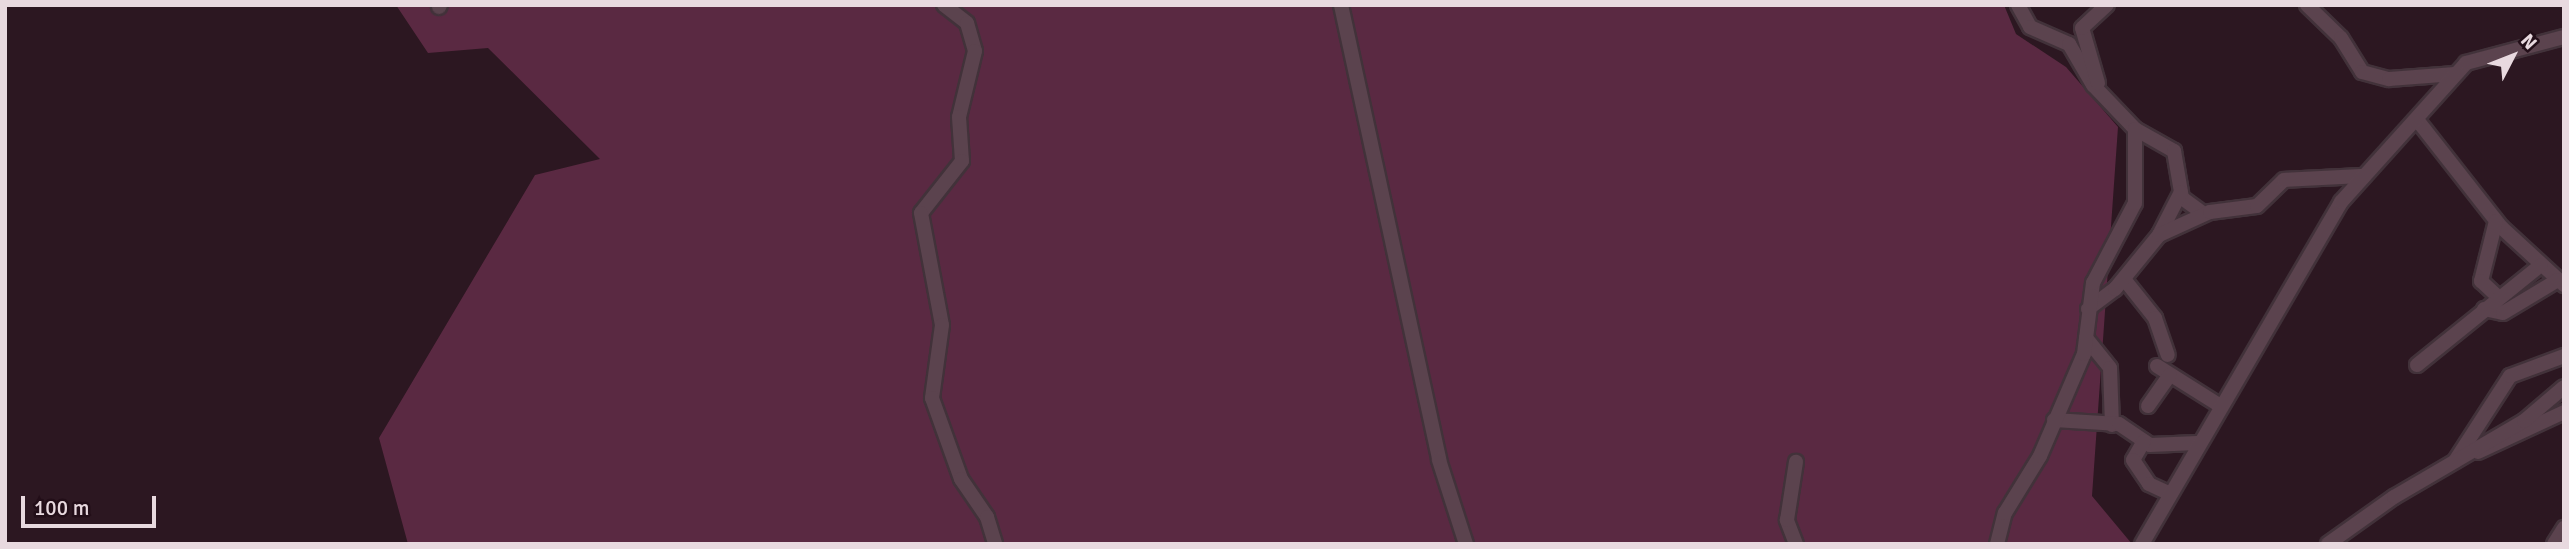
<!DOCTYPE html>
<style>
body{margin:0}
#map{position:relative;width:2569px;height:549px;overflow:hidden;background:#2c1721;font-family:Signika,sans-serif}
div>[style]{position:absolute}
.green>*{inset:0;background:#5a2942}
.roads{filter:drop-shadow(2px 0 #42323a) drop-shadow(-2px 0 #42323a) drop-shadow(0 2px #42323a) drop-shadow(0 -2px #42323a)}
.minor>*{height:14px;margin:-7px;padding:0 7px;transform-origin:7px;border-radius:7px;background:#5b434e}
span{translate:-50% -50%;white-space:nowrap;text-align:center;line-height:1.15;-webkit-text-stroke:5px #220e18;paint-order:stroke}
.frame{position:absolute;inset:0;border:7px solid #e8d9df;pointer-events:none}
.north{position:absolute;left:2478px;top:21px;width:70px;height:70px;-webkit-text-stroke:5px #220e18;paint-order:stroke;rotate:48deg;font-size:19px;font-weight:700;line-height:28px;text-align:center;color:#e8d9df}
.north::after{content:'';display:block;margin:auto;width:24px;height:32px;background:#e8d9df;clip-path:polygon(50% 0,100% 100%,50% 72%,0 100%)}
.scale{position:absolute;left:21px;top:496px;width:135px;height:32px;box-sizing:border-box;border:4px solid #e8d9df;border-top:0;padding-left:9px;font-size:21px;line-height:24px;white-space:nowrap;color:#e8d9df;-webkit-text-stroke:5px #220e18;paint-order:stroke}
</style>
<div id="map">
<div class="green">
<div style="clip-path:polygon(396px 5px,2004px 5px,2016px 34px,2066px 67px,2118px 127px,2092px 496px,2132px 544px,408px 544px,379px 438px,535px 175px,600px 159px,488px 48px,428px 53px)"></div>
</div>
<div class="roads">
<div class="minor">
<div style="left:944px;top:5px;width:29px;rotate:38deg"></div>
<div style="left:967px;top:23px;width:29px;rotate:74deg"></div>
<div style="left:975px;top:51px;width:68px;rotate:103.6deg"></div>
<div style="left:959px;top:117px;width:44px;rotate:86.1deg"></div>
<div style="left:962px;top:161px;width:66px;rotate:128.3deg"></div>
<div style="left:921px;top:213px;width:114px;rotate:79.4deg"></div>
<div style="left:942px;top:325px;width:74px;rotate:97.8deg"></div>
<div style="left:932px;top:398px;width:86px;rotate:70.3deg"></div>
<div style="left:961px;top:479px;width:46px;rotate:55.6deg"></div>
<div style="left:987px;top:517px;width:28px;rotate:73deg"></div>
<div style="left:1341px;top:5px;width:465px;rotate:77.8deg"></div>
<div style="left:1439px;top:460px;width:88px;rotate:72.2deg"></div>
<div style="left:2018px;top:5px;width:25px;rotate:61deg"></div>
<div style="left:2030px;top:27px;width:43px;rotate:23.6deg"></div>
<div style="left:2069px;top:44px;width:48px;rotate:59.7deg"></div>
<div style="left:2093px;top:85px;width:61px;rotate:46.3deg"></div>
<div style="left:2135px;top:129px;width:45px;rotate:29.4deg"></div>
<div style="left:2174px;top:151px;width:48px;rotate:80.3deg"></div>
<div style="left:2182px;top:198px;width:27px;rotate:36deg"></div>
<div style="left:2307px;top:5px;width:47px;rotate:44.1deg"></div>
<div style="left:2341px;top:38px;width:40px;rotate:58deg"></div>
<div style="left:2362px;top:72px;width:28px;rotate:15deg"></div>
<div style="left:2389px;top:79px;width:66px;rotate:-4.3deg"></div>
<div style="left:439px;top:7px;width:2px;rotate:-63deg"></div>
<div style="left:2098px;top:83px;width:57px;rotate:-106.2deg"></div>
<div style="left:2082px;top:28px;width:34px;rotate:-43deg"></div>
<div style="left:2418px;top:121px;width:135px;rotate:51.9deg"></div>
<div style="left:2501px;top:227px;width:86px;rotate:42.6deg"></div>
<div style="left:2496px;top:221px;width:62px;rotate:104deg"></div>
<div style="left:2481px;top:281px;width:22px;rotate:43deg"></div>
<div style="left:2159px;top:235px;width:48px;rotate:-62.9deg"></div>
<div style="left:2124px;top:279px;width:50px;rotate:51.5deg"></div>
<div style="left:2155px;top:318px;width:39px;rotate:71deg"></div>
<div style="left:2088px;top:309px;width:34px;rotate:-37deg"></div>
<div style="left:2115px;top:289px;width:70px;rotate:-50.8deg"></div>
<div style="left:2159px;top:235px;width:56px;rotate:-24.3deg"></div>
<div style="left:2210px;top:212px;width:47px;rotate:-7.3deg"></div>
<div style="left:2257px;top:206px;width:37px;rotate:-44deg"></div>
<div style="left:2284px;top:180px;width:80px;rotate:-2.9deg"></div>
<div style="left:2484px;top:309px;width:19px;rotate:12deg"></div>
<div style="left:2503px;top:313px;width:64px;rotate:-31deg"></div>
<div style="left:2086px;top:338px;width:38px;rotate:51deg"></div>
<div style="left:2110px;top:368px;width:57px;rotate:88deg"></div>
<div style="left:2417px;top:365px;width:159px;rotate:-38.9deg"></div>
<div style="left:2157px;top:366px;width:73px;rotate:32.2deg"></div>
<div style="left:2148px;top:406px;width:38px;rotate:-55deg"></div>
<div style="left:2054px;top:420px;width:65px;rotate:3.5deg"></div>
<div style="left:2119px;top:424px;width:37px;rotate:34deg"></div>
<div style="left:2150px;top:445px;width:47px;rotate:-2.4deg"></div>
<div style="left:2144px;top:441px;width:22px;rotate:120deg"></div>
<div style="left:2133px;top:460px;width:29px;rotate:56deg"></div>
<div style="left:2149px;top:484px;width:21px;rotate:25deg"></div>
<div style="left:2478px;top:452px;width:95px;rotate:-24.9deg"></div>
<div style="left:2455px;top:461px;width:101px;rotate:-57.1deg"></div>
<div style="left:2510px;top:376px;width:58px;rotate:-20.3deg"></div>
<div style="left:1796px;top:544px;width:26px;rotate:-111deg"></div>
<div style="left:1787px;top:520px;width:59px;rotate:-81.2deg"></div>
<div style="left:1997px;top:544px;width:32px;rotate:-76deg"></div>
<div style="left:2005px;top:513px;width:67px;rotate:-58.4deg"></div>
<div style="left:2040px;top:456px;width:111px;rotate:-66.7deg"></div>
<div style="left:2084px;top:354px;width:72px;rotate:-82.8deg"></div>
<div style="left:2093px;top:283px;width:90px;rotate:-62.3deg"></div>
<div style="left:2135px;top:203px;width:74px;rotate:-90deg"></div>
<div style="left:2142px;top:544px;width:396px;rotate:-59.8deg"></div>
<div style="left:2341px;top:202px;width:187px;rotate:-48deg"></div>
<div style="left:2466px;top:63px;width:101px;rotate:-14.9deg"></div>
<div style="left:2328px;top:544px;width:81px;rotate:-35.5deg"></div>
<div style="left:2394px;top:497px;width:151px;rotate:-30.3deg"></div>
<div style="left:2524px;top:421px;width:52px;rotate:-40.4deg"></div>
<div style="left:2554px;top:544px;width:19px;rotate:-58deg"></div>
</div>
</div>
<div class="frame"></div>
<div class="north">N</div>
<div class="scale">100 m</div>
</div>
